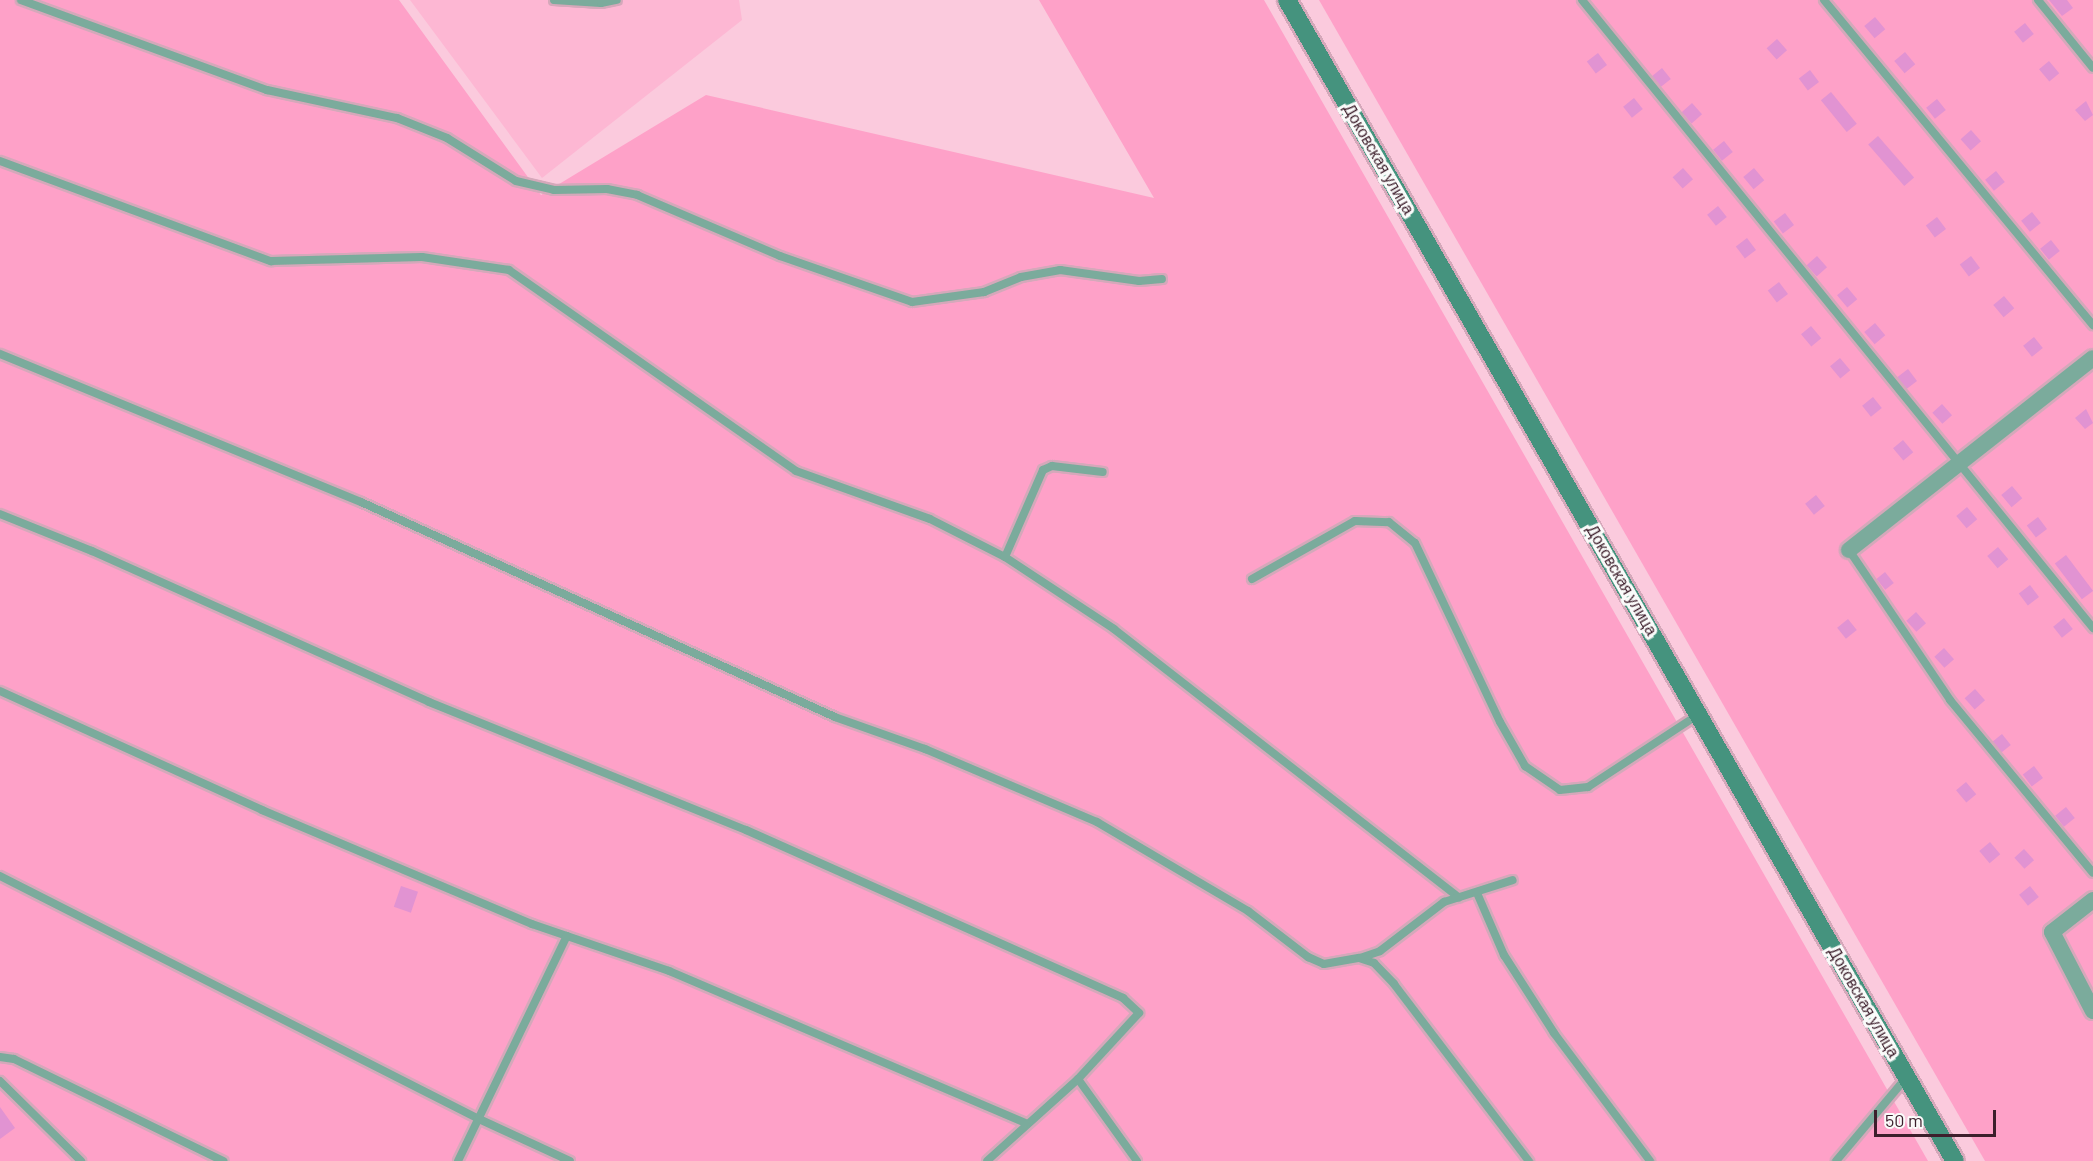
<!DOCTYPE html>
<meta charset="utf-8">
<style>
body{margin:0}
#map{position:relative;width:2093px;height:1161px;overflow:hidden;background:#fbcadd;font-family:Barlow,sans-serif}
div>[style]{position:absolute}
.built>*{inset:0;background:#fdb7d3}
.green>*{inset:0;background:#fea1c8}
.building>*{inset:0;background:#e193d2;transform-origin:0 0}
.roads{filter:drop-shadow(2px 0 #d5a8ba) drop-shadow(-2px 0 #d5a8ba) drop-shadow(0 2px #d5a8ba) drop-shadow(0 -2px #d5a8ba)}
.lane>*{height:8px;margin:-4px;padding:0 4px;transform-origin:4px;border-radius:4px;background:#7bab9c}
.street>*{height:16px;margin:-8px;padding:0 8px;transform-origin:8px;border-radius:8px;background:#7bab9c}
.secondary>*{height:18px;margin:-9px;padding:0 9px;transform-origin:9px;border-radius:9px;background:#45937e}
span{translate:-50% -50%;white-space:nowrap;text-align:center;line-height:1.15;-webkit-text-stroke:6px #fafbfa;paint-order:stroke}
.street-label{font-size:16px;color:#3d1f2c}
.scale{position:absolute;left:1874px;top:1110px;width:122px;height:27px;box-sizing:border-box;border:3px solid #3d1f2c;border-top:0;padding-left:8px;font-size:18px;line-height:21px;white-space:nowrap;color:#3d1f2c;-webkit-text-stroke:4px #fafbfa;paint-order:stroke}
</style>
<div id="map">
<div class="built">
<div style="clip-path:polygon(410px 0,739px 0,742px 20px,542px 178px)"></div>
</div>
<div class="green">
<div style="clip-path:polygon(0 0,399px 0,541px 195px,706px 95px,1154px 198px,1039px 0,1264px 0,1928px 1161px,0 1161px)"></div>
<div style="clip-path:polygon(1319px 0,2093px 0,2093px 1161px,1985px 1161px)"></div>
</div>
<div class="building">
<div style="clip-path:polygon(2049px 0,2067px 0,2073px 8px,2062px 16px)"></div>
<div style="left:1875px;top:17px;width:16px;height:14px;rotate:50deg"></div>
<div style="left:2025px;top:23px;width:14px;height:14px;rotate:51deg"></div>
<div style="left:1777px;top:39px;width:15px;height:14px;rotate:48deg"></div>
<div style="left:1905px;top:52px;width:16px;height:14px;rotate:50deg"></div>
<div style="left:1598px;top:53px;width:15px;height:14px;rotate:53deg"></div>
<div style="left:2049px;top:61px;width:16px;height:13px;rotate:50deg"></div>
<div style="left:1662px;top:68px;width:14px;height:13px;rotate:51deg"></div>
<div style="left:1810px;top:70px;width:15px;height:14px;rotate:53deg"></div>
<div style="left:1831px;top:92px;width:41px;height:13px;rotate:51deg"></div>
<div style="left:1634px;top:98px;width:14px;height:14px;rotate:51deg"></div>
<div style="left:1937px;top:99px;width:14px;height:14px;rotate:51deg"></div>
<div style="clip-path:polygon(2086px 101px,2093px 115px,2085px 121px,2075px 110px)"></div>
<div style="left:1692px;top:103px;width:15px;height:14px;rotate:48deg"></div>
<div style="left:1971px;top:130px;width:15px;height:14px;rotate:48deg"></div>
<div style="left:1878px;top:136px;width:55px;height:13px;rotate:49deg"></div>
<div style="left:1724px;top:141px;width:14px;height:14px;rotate:51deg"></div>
<div style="left:1683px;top:168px;width:15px;height:14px;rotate:48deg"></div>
<div style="left:1754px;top:168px;width:16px;height:14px;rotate:50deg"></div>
<div style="left:1996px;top:171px;width:14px;height:14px;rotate:51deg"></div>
<div style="left:1718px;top:206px;width:14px;height:14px;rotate:51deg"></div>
<div style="left:2032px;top:212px;width:14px;height:14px;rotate:51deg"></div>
<div style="left:1785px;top:213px;width:15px;height:14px;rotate:53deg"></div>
<div style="left:1937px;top:217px;width:15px;height:14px;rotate:53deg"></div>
<div style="left:1747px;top:238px;width:15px;height:14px;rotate:53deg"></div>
<div style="left:2051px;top:240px;width:14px;height:14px;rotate:51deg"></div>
<div style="left:1817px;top:256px;width:15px;height:14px;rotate:48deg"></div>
<div style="left:1971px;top:256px;width:15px;height:14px;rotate:53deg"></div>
<div style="left:1779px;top:282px;width:15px;height:14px;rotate:53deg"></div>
<div style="left:1847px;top:287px;width:16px;height:13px;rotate:50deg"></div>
<div style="left:2004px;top:296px;width:16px;height:14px;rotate:50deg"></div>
<div style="left:1875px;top:323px;width:16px;height:14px;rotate:50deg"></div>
<div style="left:1811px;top:326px;width:16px;height:13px;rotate:50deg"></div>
<div style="left:2034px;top:337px;width:14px;height:14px;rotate:51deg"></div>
<div style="left:1840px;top:358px;width:16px;height:13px;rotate:50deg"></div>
<div style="left:1908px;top:369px;width:15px;height:14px;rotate:53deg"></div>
<div style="left:1873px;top:397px;width:14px;height:14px;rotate:51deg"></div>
<div style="left:1942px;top:404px;width:15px;height:13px;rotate:48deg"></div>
<div style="clip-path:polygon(2086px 409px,2093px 423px,2085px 429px,2075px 418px)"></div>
<div style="left:1903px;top:440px;width:16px;height:13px;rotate:50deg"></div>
<div style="left:2012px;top:486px;width:16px;height:14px;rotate:50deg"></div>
<div style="left:1816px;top:495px;width:14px;height:14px;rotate:51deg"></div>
<div style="left:1967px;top:507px;width:16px;height:14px;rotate:50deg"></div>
<div style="left:2038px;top:517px;width:15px;height:14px;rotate:53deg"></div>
<div style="left:1998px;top:547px;width:16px;height:14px;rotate:50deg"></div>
<div style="left:2066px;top:555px;width:45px;height:14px;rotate:53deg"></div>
<div style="left:1885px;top:572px;width:14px;height:11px;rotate:51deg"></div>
<div style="left:2030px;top:585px;width:15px;height:14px;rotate:53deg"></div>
<div style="left:1916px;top:612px;width:15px;height:13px;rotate:48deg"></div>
<div style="left:2064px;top:618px;width:14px;height:14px;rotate:51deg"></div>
<div style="left:1848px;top:619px;width:14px;height:14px;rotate:51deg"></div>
<div style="left:1944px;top:648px;width:15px;height:13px;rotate:48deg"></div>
<div style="left:1975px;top:689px;width:15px;height:14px;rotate:48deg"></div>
<div style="left:2002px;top:734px;width:14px;height:12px;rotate:51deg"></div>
<div style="left:2034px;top:766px;width:15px;height:14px;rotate:53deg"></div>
<div style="left:1966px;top:782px;width:16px;height:13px;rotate:50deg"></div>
<div style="left:2066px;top:807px;width:14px;height:14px;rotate:51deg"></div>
<div style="left:1990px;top:842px;width:16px;height:14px;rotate:50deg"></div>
<div style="left:2024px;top:849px;width:15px;height:13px;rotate:48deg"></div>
<div style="left:401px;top:886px;width:18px;height:22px;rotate:19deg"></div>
<div style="left:2030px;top:886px;width:14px;height:14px;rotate:51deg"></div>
<div style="clip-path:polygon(0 1107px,15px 1128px,0 1139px)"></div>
</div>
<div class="roads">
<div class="lane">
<div style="left:21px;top:0;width:262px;rotate:20.1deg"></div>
<div style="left:267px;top:90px;width:133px;rotate:12.2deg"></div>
<div style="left:397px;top:118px;width:54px;rotate:21.8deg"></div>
<div style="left:447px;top:138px;width:81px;rotate:31.9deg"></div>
<div style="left:516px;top:181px;width:39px;rotate:13deg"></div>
<div style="left:554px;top:190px;width:53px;rotate:-1.1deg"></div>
<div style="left:607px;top:189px;width:31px;rotate:11deg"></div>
<div style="left:637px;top:195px;width:155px;rotate:23.1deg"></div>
<div style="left:780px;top:256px;width:140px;rotate:19.2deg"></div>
<div style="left:912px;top:302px;width:73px;rotate:-7.9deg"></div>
<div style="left:984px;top:292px;width:40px;rotate:-22deg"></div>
<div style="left:1021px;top:277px;width:40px;rotate:-10deg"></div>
<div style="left:1060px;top:270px;width:80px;rotate:7.9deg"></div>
<div style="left:1139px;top:281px;width:23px;rotate:-5deg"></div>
<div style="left:554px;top:0;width:47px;rotate:3.7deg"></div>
<div style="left:601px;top:3px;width:16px;rotate:-11deg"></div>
<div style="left:1582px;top:0;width:810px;rotate:50.86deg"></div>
<div style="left:1824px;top:0;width:422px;rotate:50.4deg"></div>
<div style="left:2038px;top:0;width:87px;rotate:51deg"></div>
<div style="left:0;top:161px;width:289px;rotate:20.3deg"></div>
<div style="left:271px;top:261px;width:151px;rotate:-1.5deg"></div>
<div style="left:422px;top:257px;width:88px;rotate:8.5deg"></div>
<div style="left:509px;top:270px;width:350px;rotate:35deg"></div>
<div style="left:796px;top:471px;width:142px;rotate:19.7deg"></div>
<div style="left:930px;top:519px;width:84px;rotate:26.9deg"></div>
<div style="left:1005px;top:557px;width:131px;rotate:33.4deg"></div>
<div style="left:1114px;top:629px;width:437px;rotate:37.9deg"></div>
<div style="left:0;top:354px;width:390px;rotate:22.3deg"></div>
<div style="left:361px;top:502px;width:520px;rotate:24.4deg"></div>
<div style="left:835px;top:717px;width:96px;rotate:19.6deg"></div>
<div style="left:925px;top:749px;width:187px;rotate:23deg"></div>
<div style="left:1097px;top:822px;width:175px;rotate:30.5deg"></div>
<div style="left:1248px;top:911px;width:76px;rotate:37.5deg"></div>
<div style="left:1308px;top:957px;width:17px;rotate:24deg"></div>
<div style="left:1324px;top:964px;width:36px;rotate:-10deg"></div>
<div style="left:1359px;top:958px;width:16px;rotate:18deg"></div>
<div style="left:1374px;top:963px;width:29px;rotate:46deg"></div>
<div style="left:1394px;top:984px;width:223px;rotate:52.7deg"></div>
<div style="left:0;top:514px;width:99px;rotate:21.9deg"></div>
<div style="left:92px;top:551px;width:369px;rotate:24.1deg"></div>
<div style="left:429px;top:702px;width:342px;rotate:22deg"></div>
<div style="left:746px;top:830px;width:413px;rotate:24deg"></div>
<div style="left:1123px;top:998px;width:22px;rotate:43deg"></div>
<div style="left:1139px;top:1013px;width:90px;rotate:132.7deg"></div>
<div style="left:1078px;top:1079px;width:122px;rotate:138deg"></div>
<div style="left:1849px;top:550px;width:181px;rotate:56deg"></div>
<div style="left:1950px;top:700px;width:224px;rotate:50.4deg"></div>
<div style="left:1005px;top:557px;width:95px;rotate:-66.4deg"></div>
<div style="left:1043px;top:470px;width:10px;rotate:-24deg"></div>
<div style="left:1052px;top:466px;width:51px;rotate:6.7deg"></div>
<div style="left:1252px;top:579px;width:118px;rotate:-29.4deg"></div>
<div style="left:1355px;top:521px;width:34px;rotate:2deg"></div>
<div style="left:1389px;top:522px;width:33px;rotate:39deg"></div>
<div style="left:1415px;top:543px;width:198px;rotate:64.6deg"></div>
<div style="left:1500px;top:722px;width:51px;rotate:60.4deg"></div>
<div style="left:1525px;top:766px;width:42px;rotate:34.4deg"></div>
<div style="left:1560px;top:790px;width:28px;rotate:-6deg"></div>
<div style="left:1588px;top:787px;width:133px;rotate:-33.3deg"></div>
<div style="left:0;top:691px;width:288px;rotate:24.4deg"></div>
<div style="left:262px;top:810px;width:293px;rotate:22.9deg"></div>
<div style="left:532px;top:924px;width:145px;rotate:18.9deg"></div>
<div style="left:669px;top:971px;width:389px;rotate:23.1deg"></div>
<div style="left:0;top:876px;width:537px;rotate:26.9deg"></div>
<div style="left:479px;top:1119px;width:100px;rotate:24.8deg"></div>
<div style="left:1477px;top:893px;width:68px;rotate:66.5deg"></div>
<div style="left:1504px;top:955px;width:93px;rotate:57.3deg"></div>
<div style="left:1554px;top:1033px;width:160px;rotate:53.1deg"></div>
<div style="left:1360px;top:958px;width:21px;rotate:-19deg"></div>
<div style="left:1380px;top:951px;width:81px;rotate:-37.4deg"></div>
<div style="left:1444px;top:902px;width:72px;rotate:-17.7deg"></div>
<div style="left:0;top:1057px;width:14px;rotate:8deg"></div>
<div style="left:14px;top:1059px;width:233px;rotate:26deg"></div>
<div style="left:1078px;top:1079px;width:101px;rotate:54.3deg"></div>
<div style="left:0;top:1081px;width:114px;rotate:44.6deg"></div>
<div style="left:458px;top:1161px;width:250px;rotate:-64.2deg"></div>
<div style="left:1836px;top:1161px;width:109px;rotate:-49.9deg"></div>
</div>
<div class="street">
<div style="left:1849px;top:550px;width:310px;rotate:-38.2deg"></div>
<div style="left:2093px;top:900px;width:52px;rotate:142deg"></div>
<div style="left:2052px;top:932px;width:89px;rotate:62.6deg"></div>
</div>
<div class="secondary">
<div style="left:1287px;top:0;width:1339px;rotate:60.09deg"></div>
</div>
</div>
<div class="street-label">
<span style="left:1379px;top:159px;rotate:60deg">Доковская улица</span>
<span style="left:1622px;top:580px;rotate:60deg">Доковская улица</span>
<span style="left:1864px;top:1002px;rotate:60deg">Доковская улица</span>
</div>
<div class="scale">50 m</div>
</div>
